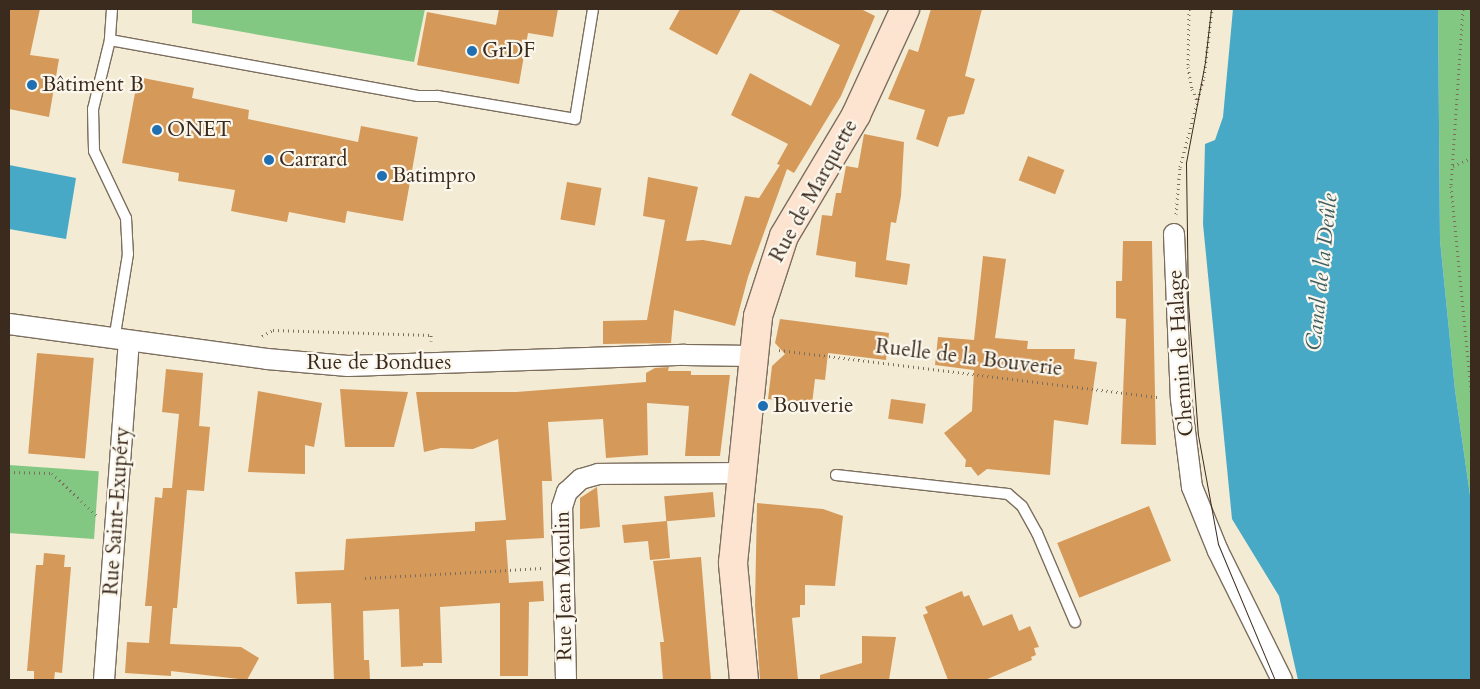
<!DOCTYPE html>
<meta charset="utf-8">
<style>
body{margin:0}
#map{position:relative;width:1480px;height:689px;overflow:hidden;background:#f4ebd5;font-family:Cardo,serif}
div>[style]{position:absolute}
.green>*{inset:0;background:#83c882;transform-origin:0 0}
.water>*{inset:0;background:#47a9c6}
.building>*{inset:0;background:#d59959;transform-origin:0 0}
.path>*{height:3px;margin-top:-1.5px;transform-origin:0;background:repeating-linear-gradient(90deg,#7c6e5e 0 1px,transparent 0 5px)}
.roads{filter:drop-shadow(1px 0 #7c6e5e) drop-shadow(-1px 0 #7c6e5e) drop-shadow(0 1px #7c6e5e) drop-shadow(0 -1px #7c6e5e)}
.lane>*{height:10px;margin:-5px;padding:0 5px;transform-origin:5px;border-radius:5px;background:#fff}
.street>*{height:20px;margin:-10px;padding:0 10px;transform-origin:10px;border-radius:10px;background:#fff}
.secondary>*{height:28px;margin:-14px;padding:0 14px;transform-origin:14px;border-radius:14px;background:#fde4d1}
.tram>*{height:1px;margin:-0.5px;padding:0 0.5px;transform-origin:0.5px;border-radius:0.5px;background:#3b2a1e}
.dots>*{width:14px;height:14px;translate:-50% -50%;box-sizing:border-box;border:2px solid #fbf7ec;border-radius:50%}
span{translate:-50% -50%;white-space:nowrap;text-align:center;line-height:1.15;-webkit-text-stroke:4.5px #fbf7ec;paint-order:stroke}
.poi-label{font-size:21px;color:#3b2a1e}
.left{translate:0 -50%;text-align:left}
.street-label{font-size:21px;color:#3b2a1e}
.water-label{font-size:22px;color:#405d61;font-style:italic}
.frame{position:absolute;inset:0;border:10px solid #3b2a1e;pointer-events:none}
</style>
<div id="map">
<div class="green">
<div style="clip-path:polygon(192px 9px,425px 9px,414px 62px,192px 23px)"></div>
<div style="clip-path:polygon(1438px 9px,1471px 9px,1471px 502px,1455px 390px,1440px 240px)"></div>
<div style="left:9px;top:465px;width:90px;height:68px;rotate:4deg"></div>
</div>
<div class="water">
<div style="clip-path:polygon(1233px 9px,1438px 9px,1440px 240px,1455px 390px,1471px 502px,1471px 680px,1298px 680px,1279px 596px,1232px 519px,1203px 224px,1205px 144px,1215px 140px,1223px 117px)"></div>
<div style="clip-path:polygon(9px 165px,76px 178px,66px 239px,9px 229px)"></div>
</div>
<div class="building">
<div style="clip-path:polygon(9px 9px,40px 9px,30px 55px,59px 59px,49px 117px,9px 109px)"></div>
<div style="clip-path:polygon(499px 9px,558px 9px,553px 37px,528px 33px,519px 84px,417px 65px,427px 12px,496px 25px)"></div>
<div style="clip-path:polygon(680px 9px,741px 9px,717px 55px,669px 29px)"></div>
<div style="clip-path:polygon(769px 9px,861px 9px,875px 16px,841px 96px,794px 173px,787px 169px,748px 277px,735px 326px,674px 310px,671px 343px,603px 344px,603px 321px,647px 320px,665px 220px,643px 216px,648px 177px,698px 187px,686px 241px,703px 240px,731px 245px,745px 196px,759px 198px,780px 165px,777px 164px,788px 144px,731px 115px,750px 73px,811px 106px,840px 45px)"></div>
<div style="clip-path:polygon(931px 9px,982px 9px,965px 76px,975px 79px,964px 114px,948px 117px,938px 147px,916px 139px,925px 110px,888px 99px,909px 49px,918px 52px)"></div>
<div style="clip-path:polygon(138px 77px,194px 88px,192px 98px,249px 110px,248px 119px,358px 142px,361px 126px,418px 137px,403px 221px,347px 211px,345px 223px,289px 212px,287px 222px,231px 211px,235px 190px,178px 181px,179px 173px,122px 163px)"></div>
<div style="clip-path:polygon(864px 134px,904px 142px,901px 196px,896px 223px,891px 222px,886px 260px,910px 264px,907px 285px,855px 277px,856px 262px,816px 255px,822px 215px,832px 216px,836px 193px,841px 193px,846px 166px,858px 168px)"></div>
<div style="left:1028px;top:156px;width:39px;height:26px;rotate:21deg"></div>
<div style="left:567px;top:182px;width:35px;height:38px;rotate:10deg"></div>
<div style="clip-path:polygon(1123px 241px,1152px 241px,1156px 445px,1121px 444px,1126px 319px,1116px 318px,1116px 281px,1122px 281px)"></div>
<div style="clip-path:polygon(983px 256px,1006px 259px,995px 338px,1028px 341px,1027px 349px,1075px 349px,1074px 359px,1097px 362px,1088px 425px,1054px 420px,1050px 475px,987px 469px,978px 476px,971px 467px,965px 467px,966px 460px,944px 433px,972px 411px,974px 370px,935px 365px,938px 337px,974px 340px)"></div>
<div style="clip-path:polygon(780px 319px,889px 333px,886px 360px,828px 353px,825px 380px,815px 379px,812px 404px,768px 399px,772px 366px,785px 354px,775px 343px)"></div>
<div style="left:37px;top:353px;width:57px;height:101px;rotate:5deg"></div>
<div style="clip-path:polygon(669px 367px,668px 371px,691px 371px,691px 375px,730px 375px,720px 456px,685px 456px,689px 406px,647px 403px,648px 455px,606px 458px,603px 419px,548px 422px,552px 481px,542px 481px,544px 538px,506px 540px,509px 583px,543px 581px,544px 601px,529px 602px,528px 676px,500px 676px,500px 603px,440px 607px,442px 663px,423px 663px,423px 666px,401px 667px,399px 609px,363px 611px,364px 660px,369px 660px,370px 680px,334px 680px,331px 603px,297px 604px,295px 572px,344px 570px,346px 539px,475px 531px,475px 522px,506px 520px,498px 439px,473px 449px,441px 448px,424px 452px,416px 392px,516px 392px,646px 382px,646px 373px,655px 368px)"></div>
<div style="clip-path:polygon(166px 369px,203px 373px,199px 426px,210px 427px,204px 491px,187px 490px,177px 608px,173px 608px,170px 644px,241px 647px,259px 658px,247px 680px,171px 671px,171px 676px,125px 673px,127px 642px,149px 643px,152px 606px,145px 606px,155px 497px,162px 498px,163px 488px,172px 488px,179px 414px,162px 412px)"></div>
<div style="clip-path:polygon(340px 389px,408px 392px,394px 447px,345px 447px)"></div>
<div style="clip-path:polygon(258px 391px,322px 403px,314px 447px,305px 445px,305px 474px,248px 472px)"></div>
<div style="left:891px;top:399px;width:35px;height:20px;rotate:8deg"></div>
<div style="clip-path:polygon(597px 487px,600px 527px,580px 529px,580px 498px)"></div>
<div style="left:713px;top:492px;width:25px;height:49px;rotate:85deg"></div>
<div style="clip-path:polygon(757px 503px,823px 509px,843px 516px,835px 586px,805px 585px,805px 605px,800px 605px,800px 617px,792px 618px,798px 680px,760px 680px,755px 606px)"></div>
<div style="left:1149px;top:506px;width:59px;height:99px;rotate:68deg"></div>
<div style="clip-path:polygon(667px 521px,670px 558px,650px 560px,648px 541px,624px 543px,622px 525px)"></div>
<div style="clip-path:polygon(44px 553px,65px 555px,64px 567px,71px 567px,62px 673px,55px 672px,54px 680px,34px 680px,34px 671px,27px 671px,36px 565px,43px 565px)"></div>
<div style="clip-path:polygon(701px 557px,711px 680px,663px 680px,660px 642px,664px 642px,653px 561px)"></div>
<div style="clip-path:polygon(962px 591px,964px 597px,969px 595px,983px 626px,1012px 614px,1019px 631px,1030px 626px,1039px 647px,1034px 648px,1036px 655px,1031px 657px,1032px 660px,985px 680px,948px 680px,923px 615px,928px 613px,925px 607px)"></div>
<div style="clip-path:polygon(862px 636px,896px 637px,889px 680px,820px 680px,820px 675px,862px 663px)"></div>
</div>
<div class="path">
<div style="left:1189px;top:9px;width:58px;rotate:91deg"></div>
<div style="left:1188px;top:67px;width:22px;rotate:80deg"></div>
<div style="left:1192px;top:89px;width:13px;rotate:67deg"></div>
<div style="left:1463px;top:9px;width:177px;rotate:93.9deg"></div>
<div style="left:1451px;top:186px;width:206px;rotate:84.4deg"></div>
<div style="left:1453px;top:166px;width:20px;rotate:-24deg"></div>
<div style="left:1176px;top:214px;width:47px;rotate:-85.1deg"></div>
<div style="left:1180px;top:167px;width:93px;rotate:-75.1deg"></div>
<div style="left:1204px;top:77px;width:68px;rotate:-83.3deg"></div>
<div style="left:262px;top:336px;width:13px;rotate:-29deg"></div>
<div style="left:273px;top:330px;width:158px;rotate:1.8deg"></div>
<div style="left:431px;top:335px;width:6px;rotate:90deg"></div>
<div style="left:779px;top:350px;width:383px;rotate:7.1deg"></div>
<div style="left:9px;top:472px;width:43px;rotate:1.3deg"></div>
<div style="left:52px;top:473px;width:61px;rotate:43.7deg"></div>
<div style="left:365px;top:578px;width:177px;rotate:-3.2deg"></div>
</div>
<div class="roads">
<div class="lane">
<div style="left:112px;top:9px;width:31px;rotate:94deg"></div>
<div style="left:110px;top:40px;width:71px;rotate:103.8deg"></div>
<div style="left:93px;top:109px;width:42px;rotate:88.6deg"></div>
<div style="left:94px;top:151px;width:74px;rotate:64.5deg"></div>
<div style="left:126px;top:218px;width:36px;rotate:87deg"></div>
<div style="left:128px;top:254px;width:87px;rotate:99.2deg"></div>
<div style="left:110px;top:40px;width:313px;rotate:10.3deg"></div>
<div style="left:418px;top:96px;width:20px"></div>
<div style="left:438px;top:96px;width:139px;rotate:9.5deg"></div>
<div style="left:575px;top:119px;width:111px;rotate:-80.7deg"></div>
<div style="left:836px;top:475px;width:173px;rotate:6.3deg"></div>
<div style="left:1008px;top:494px;width:18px;rotate:41deg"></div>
<div style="left:1022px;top:506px;width:31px;rotate:61deg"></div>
<div style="left:1037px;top:533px;width:97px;rotate:66.9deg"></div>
</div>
<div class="street">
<div style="left:1174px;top:234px;width:165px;rotate:87.6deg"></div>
<div style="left:1181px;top:399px;width:89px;rotate:82.9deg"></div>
<div style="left:1192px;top:487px;width:69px;rotate:67.9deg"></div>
<div style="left:1218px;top:551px;width:144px;rotate:63.6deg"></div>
<div style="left:9px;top:324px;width:260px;rotate:7.7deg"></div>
<div style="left:267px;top:359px;width:81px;rotate:4.9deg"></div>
<div style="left:348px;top:366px;width:337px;rotate:-1.9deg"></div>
<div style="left:685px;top:355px;width:67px;rotate:0.9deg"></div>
<div style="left:104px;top:680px;width:340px;rotate:-85.8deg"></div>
<div style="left:566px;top:680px;width:173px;rotate:-91.3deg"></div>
<div style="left:562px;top:507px;width:16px;rotate:-72deg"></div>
<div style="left:567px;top:492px;width:19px;rotate:-43deg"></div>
<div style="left:581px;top:479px;width:18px;rotate:-16deg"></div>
<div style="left:598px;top:474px;width:142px;rotate:-0.4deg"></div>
</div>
<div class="secondary">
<div style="left:744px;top:680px;width:118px;rotate:-95.4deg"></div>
<div style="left:733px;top:563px;width:248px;rotate:-84.2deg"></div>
<div style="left:758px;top:316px;width:84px;rotate:-72deg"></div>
<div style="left:784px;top:236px;width:141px;rotate:-59.2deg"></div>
<div style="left:856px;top:115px;width:117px;rotate:-65.2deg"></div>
</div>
</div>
<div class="tram">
<div style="left:1211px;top:9px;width:53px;rotate:96.5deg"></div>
<div style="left:1205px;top:62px;width:103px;rotate:100.7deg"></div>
<div style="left:1186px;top:163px;width:140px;rotate:89.2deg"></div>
<div style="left:1188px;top:303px;width:132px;rotate:85.7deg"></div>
<div style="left:1198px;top:435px;width:111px;rotate:79.6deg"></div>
<div style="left:1218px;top:544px;width:147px;rotate:67.3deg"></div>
</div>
<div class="dots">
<div style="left:472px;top:51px;background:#1f6fb2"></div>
<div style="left:32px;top:85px;background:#1f6fb2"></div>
<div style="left:157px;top:130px;background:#1f6fb2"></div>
<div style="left:269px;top:160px;background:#1f6fb2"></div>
<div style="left:382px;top:176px;background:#1f6fb2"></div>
<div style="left:763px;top:406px;background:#1f6fb2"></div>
</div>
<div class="poi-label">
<span class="left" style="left:482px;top:51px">GrDF</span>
<span class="left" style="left:42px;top:85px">Bâtiment B</span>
<span class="left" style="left:167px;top:130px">ONET</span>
<span class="left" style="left:279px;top:160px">Carrard</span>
<span class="left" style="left:392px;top:176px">Batimpro</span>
<span class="left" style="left:773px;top:406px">Bouverie</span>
</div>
<div class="street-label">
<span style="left:814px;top:191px;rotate:-61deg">Rue de Marquette</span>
<span style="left:1181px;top:353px;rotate:-94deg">Chemin de Halage</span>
<span style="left:969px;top:358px;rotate:7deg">Ruelle de la Bouverie</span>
<span style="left:379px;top:363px">Rue de Bondues</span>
<span style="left:117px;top:511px;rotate:-86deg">Rue Saint-Exupéry</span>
<span style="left:564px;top:586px;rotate:-91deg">Rue Jean Moulin</span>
</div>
<div class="water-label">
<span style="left:1322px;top:272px;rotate:-84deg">Canal de la Deûle</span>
</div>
<div class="frame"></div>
</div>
